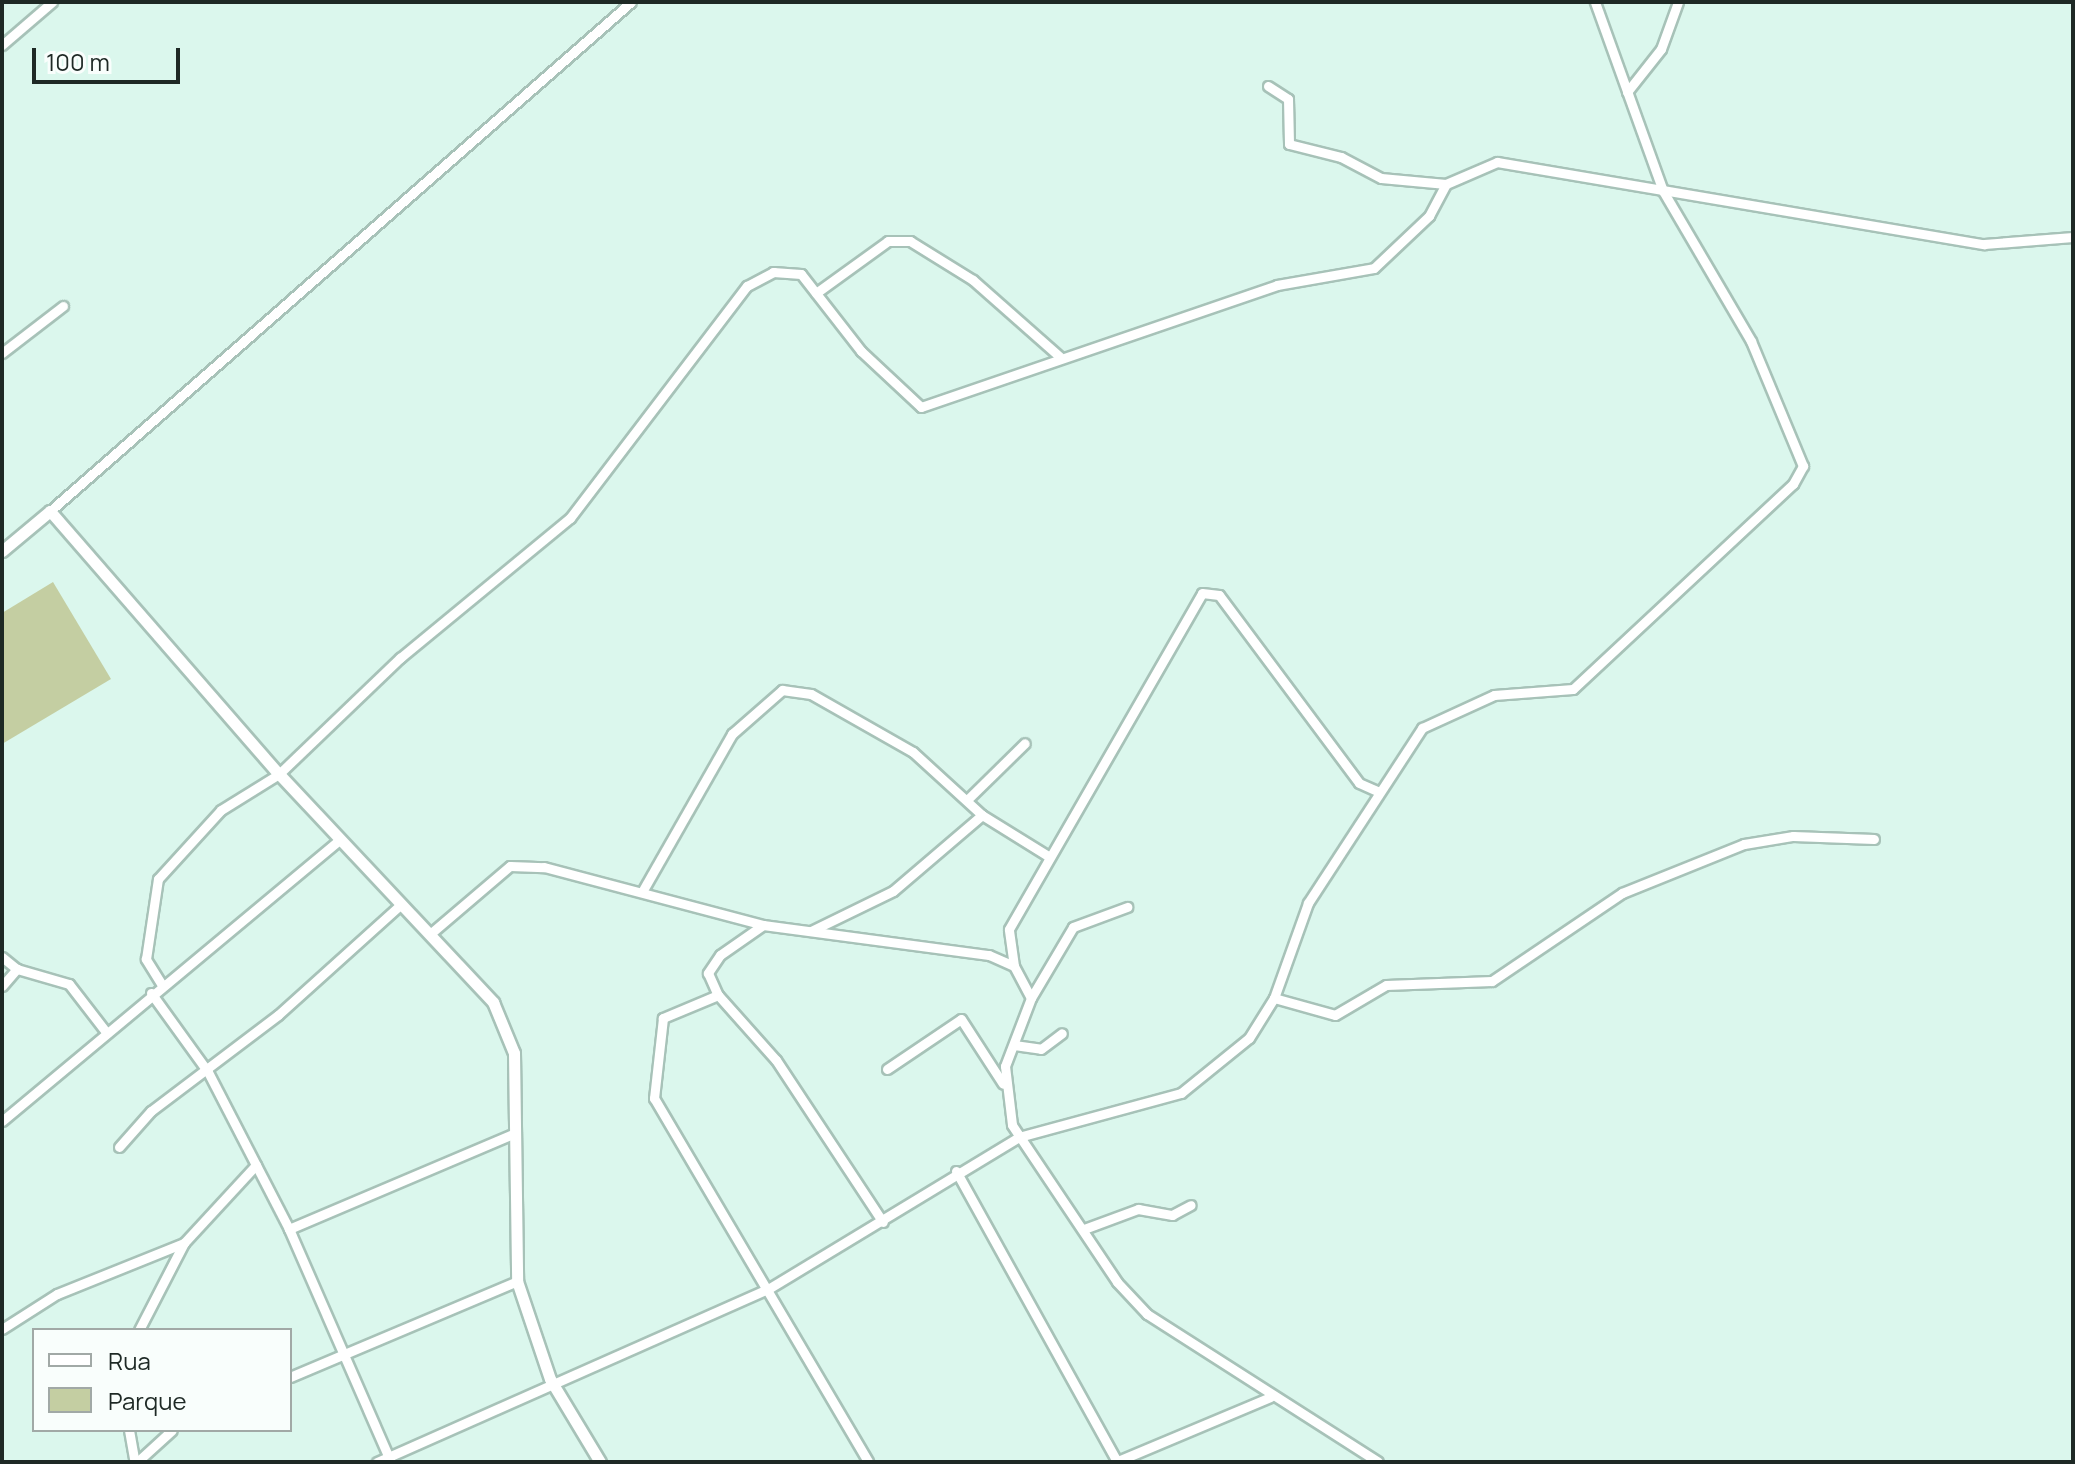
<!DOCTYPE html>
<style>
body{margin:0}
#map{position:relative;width:2075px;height:1464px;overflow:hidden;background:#dbf7ed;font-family:Manrope,sans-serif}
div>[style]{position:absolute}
.green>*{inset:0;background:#c4cea2}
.roads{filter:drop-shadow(2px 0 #a7c2b8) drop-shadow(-2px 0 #a7c2b8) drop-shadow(0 2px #a7c2b8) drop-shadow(0 -2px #a7c2b8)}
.minor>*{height:9px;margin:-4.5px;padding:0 4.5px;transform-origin:4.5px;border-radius:4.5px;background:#fff}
.tertiary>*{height:11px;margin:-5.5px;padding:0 5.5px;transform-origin:5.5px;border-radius:5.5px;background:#fff}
span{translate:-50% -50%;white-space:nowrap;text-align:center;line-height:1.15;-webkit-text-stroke:7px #f9fefc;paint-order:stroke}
.frame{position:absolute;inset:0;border:4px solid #1e2925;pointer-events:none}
.legend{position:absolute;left:32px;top:1328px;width:260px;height:104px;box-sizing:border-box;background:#f9fefc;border:2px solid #a1a9a6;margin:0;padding:10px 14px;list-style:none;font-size:24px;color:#1e2925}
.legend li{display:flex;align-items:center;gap:16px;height:40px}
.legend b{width:40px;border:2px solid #a1a9a6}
.scale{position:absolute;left:32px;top:48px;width:148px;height:36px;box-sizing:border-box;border:4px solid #1e2925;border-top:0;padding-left:10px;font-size:24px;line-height:28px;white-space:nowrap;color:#1e2925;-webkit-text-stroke:6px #f9fefc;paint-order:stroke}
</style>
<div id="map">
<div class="green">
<div style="clip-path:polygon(53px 582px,111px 679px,2px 744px,2px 613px)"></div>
</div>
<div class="roads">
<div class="minor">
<div style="left:2px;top:45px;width:66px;rotate:-40.7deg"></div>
<div style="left:1268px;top:86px;width:24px;rotate:33deg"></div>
<div style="left:1288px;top:99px;width:45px;rotate:88.7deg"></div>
<div style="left:1289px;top:144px;width:54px;rotate:14deg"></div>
<div style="left:1341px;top:157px;width:45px;rotate:27.7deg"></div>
<div style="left:1381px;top:178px;width:65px;rotate:5.3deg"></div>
<div style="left:1627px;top:92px;width:55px;rotate:-51.7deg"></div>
<div style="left:1661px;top:49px;width:50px;rotate:-70.1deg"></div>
<div style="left:816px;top:293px;width:89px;rotate:-35.8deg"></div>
<div style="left:888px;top:241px;width:22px"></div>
<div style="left:910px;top:241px;width:74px;rotate:31.8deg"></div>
<div style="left:973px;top:280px;width:115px;rotate:41.5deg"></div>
<div style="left:2px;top:353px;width:77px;rotate:-37.6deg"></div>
<div style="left:50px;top:511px;width:772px;rotate:-41.22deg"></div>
<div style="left:969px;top:798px;width:78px;rotate:-44.5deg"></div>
<div style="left:643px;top:890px;width:180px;rotate:-60.3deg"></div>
<div style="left:732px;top:734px;width:67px;rotate:-41.3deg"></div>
<div style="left:782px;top:690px;width:29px;rotate:8deg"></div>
<div style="left:811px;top:694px;width:117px;rotate:29.6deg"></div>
<div style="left:913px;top:752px;width:93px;rotate:42.4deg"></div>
<div style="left:982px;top:815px;width:78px;rotate:31.8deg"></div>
<div style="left:763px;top:925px;width:52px;rotate:145.1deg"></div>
<div style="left:720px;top:955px;width:22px;rotate:124deg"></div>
<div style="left:708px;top:973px;width:24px;rotate:66deg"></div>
<div style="left:718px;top:995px;width:87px;rotate:48.3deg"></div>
<div style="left:776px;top:1060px;width:194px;rotate:56.6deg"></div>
<div style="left:811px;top:931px;width:91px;rotate:-26deg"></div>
<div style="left:893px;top:891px;width:117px;rotate:-40.5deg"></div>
<div style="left:430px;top:934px;width:105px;rotate:-40.4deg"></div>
<div style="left:510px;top:866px;width:34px;rotate:2deg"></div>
<div style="left:544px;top:867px;width:227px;rotate:14.8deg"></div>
<div style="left:763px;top:925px;width:228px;rotate:7.6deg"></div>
<div style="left:989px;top:955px;width:27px;rotate:24deg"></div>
<div style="left:1014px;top:966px;width:36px;rotate:62deg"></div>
<div style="left:1031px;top:998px;width:73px;rotate:110.9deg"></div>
<div style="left:1005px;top:1066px;width:59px;rotate:83.2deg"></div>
<div style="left:1012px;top:1125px;width:189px;rotate:56.2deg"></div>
<div style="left:1117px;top:1282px;width:44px;rotate:46.8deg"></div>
<div style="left:1147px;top:1314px;width:274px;rotate:32.6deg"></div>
<div style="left:2px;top:957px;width:19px;rotate:39deg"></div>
<div style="left:17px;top:969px;width:54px;rotate:16.1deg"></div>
<div style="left:69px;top:984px;width:61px;rotate:52.4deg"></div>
<div style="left:1014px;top:966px;width:37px;rotate:-98deg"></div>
<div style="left:1009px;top:929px;width:387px;rotate:-60.1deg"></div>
<div style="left:1202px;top:593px;width:17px;rotate:7deg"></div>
<div style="left:1219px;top:595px;width:234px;rotate:53.3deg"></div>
<div style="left:1359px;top:783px;width:22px;rotate:24deg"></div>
<div style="left:162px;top:985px;width:31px;rotate:-122deg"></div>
<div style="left:146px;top:959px;width:81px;rotate:-81.5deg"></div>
<div style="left:158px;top:879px;width:93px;rotate:-47.6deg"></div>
<div style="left:221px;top:810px;width:68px;rotate:-31.8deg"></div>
<div style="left:279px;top:774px;width:168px;rotate:-43.8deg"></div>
<div style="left:400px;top:658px;width:220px;rotate:-39.5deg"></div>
<div style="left:570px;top:518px;width:292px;rotate:-52.7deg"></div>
<div style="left:747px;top:286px;width:30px;rotate:-28deg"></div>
<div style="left:773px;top:272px;width:28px;rotate:4deg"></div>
<div style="left:801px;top:274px;width:98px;rotate:52.1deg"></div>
<div style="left:861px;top:351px;width:82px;rotate:43deg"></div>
<div style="left:921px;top:407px;width:376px;rotate:-18.9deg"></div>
<div style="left:1277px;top:285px;width:98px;rotate:-9.9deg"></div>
<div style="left:1374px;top:268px;width:76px;rotate:-43.4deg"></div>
<div style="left:1429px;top:216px;width:36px;rotate:-62deg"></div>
<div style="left:1446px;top:184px;width:56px;rotate:-23.3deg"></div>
<div style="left:1497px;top:162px;width:494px;rotate:9.6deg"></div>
<div style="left:1984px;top:244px;width:89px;rotate:-4.5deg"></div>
<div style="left:2px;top:986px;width:23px;rotate:-49deg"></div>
<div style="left:151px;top:993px;width:97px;rotate:54.2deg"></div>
<div style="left:208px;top:1072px;width:177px;rotate:62.7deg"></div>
<div style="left:289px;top:1229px;width:254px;rotate:66.4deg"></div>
<div style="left:718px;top:995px;width:60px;rotate:157.3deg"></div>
<div style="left:663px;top:1018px;width:81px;rotate:96.4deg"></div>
<div style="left:654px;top:1098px;width:422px;rotate:59.5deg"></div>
<div style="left:1031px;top:998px;width:82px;rotate:-59.4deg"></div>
<div style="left:1073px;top:927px;width:58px;rotate:-20.3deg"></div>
<div style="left:1274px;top:998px;width:63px;rotate:15.6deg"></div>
<div style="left:1335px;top:1015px;width:59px;rotate:-30.5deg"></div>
<div style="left:1386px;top:985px;width:106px;rotate:-2.2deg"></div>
<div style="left:1492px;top:981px;width:157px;rotate:-34.1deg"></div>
<div style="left:1622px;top:893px;width:131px;rotate:-21.9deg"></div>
<div style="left:1744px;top:844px;width:50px;rotate:-9.3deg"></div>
<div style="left:1793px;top:836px;width:81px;rotate:2.1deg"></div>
<div style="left:1014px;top:1045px;width:27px;rotate:8deg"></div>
<div style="left:1041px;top:1049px;width:26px;rotate:-37deg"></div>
<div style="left:887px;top:1069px;width:89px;rotate:-34deg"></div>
<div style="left:961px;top:1019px;width:77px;rotate:57.1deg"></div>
<div style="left:2px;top:1121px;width:439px;rotate:-39.8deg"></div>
<div style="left:119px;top:1147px;width:48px;rotate:-48.4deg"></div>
<div style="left:151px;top:1111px;width:159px;rotate:-37.1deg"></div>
<div style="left:278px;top:1015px;width:164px;rotate:-42deg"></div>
<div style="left:956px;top:1171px;width:333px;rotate:61deg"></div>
<div style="left:289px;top:1229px;width:246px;rotate:-23deg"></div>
<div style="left:1084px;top:1229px;width:58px;rotate:-20.3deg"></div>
<div style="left:1138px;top:1209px;width:35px;rotate:10deg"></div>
<div style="left:1172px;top:1215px;width:21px;rotate:-28deg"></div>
<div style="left:2px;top:1329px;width:65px;rotate:-32.5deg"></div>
<div style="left:57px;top:1294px;width:137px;rotate:-21.9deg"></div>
<div style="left:139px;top:1330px;width:98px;rotate:-62.7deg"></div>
<div style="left:184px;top:1243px;width:106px;rotate:-47.3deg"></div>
<div style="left:290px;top:1377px;width:246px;rotate:-22.9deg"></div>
<div style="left:129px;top:1430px;width:29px;rotate:80deg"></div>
<div style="left:1118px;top:1461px;width:165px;rotate:-22.8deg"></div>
<div style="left:137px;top:1462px;width:47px;rotate:-42.4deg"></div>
<div style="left:377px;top:1462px;width:428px;rotate:-23.9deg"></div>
<div style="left:768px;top:1289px;width:293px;rotate:-31.2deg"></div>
<div style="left:1019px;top:1137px;width:168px;rotate:-15.2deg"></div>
<div style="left:1181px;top:1093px;width:87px;rotate:-39deg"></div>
<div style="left:1249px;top:1038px;width:47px;rotate:-58deg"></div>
<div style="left:1274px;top:998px;width:101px;rotate:-70.3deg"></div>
<div style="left:1308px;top:903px;width:209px;rotate:-56.9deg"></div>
<div style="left:1422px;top:728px;width:79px;rotate:-24.6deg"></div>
<div style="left:1494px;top:695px;width:79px;rotate:-4.3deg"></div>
<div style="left:1573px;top:689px;width:301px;rotate:-43deg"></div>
<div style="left:1793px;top:484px;width:21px;rotate:-61deg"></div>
<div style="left:1803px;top:466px;width:135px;rotate:-112.6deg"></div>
<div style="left:1751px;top:341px;width:174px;rotate:-120.4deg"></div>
<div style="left:1663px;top:191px;width:201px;rotate:-109.8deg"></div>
</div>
<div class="tertiary">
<div style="left:2px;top:551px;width:62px;rotate:-39.8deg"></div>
<div style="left:50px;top:511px;width:349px;rotate:49deg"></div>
<div style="left:279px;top:774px;width:313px;rotate:46.8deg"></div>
<div style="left:493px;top:1002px;width:55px;rotate:67.6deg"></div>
<div style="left:514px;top:1053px;width:228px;rotate:89.2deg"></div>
<div style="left:517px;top:1281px;width:103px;rotate:71.4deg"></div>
<div style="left:550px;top:1379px;width:97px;rotate:58.9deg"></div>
</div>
</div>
<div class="frame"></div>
<ul class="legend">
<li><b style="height:10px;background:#fff"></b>Rua</li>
<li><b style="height:22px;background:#c4cea2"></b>Parque</li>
</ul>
<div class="scale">100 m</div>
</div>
